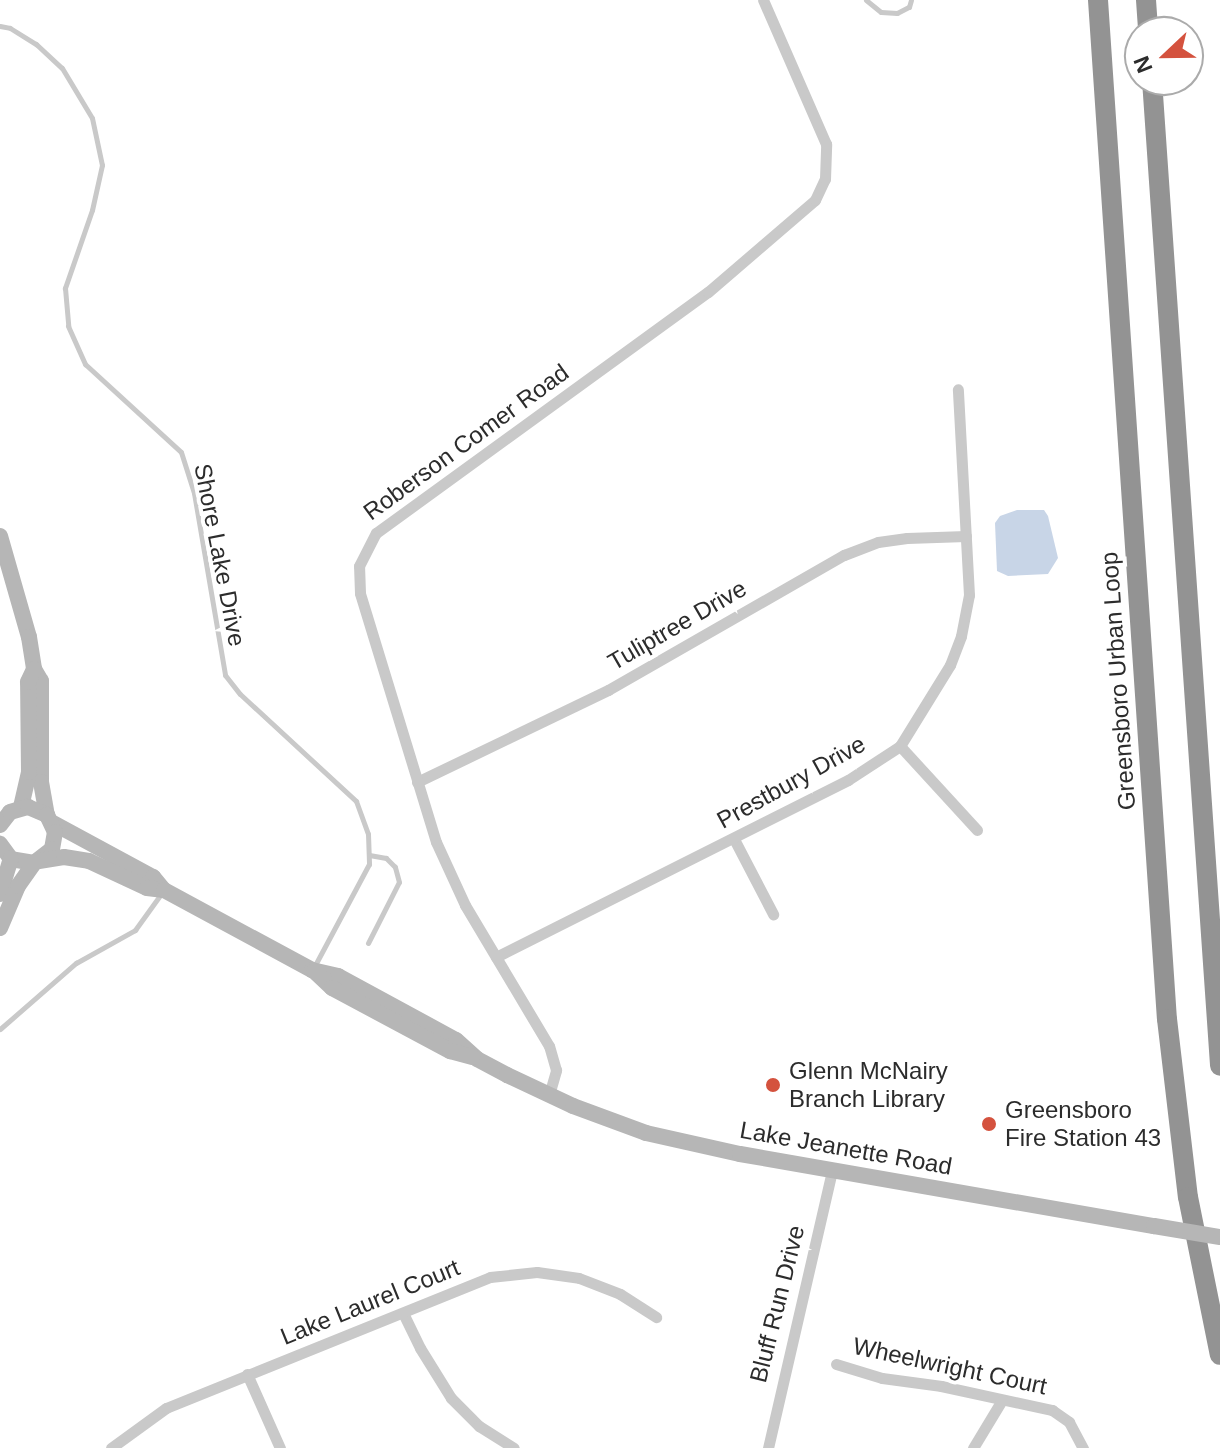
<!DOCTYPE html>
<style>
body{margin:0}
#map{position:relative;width:1220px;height:1448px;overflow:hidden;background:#fff;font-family:Arial,sans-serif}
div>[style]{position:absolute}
.water>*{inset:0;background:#c8d5e7}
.lane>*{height:5px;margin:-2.5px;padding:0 2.5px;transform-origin:2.5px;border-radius:2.5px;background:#c9c9c9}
.street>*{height:11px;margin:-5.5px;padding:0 5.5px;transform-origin:5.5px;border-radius:5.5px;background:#c9c9c9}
.secondary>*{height:16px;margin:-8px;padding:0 8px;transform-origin:8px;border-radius:8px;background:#b6b6b6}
.highway>*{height:20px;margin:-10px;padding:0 10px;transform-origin:10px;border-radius:10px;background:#939393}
.secondary-bridge>*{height:16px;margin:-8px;padding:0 8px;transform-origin:8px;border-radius:8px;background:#b6b6b6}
.dots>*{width:22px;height:22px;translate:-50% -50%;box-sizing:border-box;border:4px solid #fff;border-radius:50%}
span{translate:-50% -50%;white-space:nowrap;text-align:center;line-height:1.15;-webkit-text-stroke:8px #fff;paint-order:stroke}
.street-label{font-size:24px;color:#2c2c2c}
.poi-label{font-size:24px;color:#2c2c2c}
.left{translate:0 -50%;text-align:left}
.north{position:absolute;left:1124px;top:16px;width:80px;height:80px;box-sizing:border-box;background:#fff;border:2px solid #ababab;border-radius:50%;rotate:248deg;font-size:22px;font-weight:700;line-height:32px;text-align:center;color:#2c2c2c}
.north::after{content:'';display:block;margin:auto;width:28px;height:36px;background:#d4523e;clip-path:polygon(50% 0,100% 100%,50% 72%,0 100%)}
</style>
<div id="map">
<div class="water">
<div style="clip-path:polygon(1017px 510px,1044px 510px,1048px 516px,1058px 558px,1048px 574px,1008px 576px,997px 571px,995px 523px,1000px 516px)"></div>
</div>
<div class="lane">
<div style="left:866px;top:0;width:19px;rotate:39deg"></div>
<div style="left:881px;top:12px;width:16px;rotate:4deg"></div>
<div style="left:897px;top:13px;width:13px;rotate:-27deg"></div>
<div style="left:909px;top:7px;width:7px;rotate:-74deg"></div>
<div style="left:0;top:26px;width:10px;rotate:11deg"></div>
<div style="left:10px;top:28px;width:31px;rotate:32deg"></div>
<div style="left:36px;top:44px;width:35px;rotate:43deg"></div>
<div style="left:62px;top:68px;width:58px;rotate:59deg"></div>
<div style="left:92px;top:118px;width:48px;rotate:78deg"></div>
<div style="left:102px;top:165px;width:46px;rotate:102.5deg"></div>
<div style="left:92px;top:210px;width:83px;rotate:109.1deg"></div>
<div style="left:65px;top:288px;width:38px;rotate:85deg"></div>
<div style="left:68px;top:326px;width:42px;rotate:65.9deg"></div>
<div style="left:85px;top:364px;width:130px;rotate:42.5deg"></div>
<div style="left:181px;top:452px;width:43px;rotate:72.4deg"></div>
<div style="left:194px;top:493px;width:185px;rotate:80.3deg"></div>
<div style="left:225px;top:675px;width:24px;rotate:52deg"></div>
<div style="left:240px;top:694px;width:158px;rotate:42.7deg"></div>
<div style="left:356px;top:801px;width:35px;rotate:70deg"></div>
<div style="left:368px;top:834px;width:30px;rotate:88deg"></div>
<div style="left:369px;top:864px;width:119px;rotate:118.1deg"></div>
<div style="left:368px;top:943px;width:68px;rotate:-63.1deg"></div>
<div style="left:399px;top:882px;width:16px;rotate:-105deg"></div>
<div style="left:395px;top:867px;width:13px;rotate:-135deg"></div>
<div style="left:386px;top:858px;width:17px;rotate:-170deg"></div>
<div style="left:0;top:1029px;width:101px;rotate:-41deg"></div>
<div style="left:76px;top:963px;width:68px;rotate:-29.2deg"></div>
<div style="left:135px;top:930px;width:44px;rotate:-54.2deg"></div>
</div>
<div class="street">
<div style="left:900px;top:746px;width:114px;rotate:47.5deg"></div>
<div style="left:417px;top:782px;width:212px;rotate:-25.7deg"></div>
<div style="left:608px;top:690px;width:272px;rotate:-29.8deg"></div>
<div style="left:844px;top:555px;width:36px;rotate:-21deg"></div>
<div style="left:878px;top:542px;width:29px;rotate:-8deg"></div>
<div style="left:907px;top:538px;width:59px;rotate:-1.9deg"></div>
<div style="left:734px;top:839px;width:85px;rotate:62.5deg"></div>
<div style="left:496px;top:957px;width:394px;rotate:-26.7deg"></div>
<div style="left:848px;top:780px;width:62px;rotate:-33.2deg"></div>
<div style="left:900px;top:746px;width:95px;rotate:-58.3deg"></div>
<div style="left:950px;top:665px;width:31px;rotate:-69deg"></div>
<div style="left:961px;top:636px;width:42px;rotate:-79deg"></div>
<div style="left:969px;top:595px;width:206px;rotate:-93.1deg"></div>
<div style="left:549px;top:1095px;width:26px;rotate:-74deg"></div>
<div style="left:556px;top:1070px;width:25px;rotate:-106deg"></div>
<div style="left:549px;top:1046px;width:164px;rotate:-120.8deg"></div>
<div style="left:465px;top:905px;width:69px;rotate:-114.7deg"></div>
<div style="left:436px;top:842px;width:260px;rotate:-107deg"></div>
<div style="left:360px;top:593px;width:27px;rotate:-92deg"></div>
<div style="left:359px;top:566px;width:37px;rotate:-63deg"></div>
<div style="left:376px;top:533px;width:410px;rotate:-36deg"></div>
<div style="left:708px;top:292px;width:141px;rotate:-40.7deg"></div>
<div style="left:815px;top:200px;width:23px;rotate:-65deg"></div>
<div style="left:825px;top:179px;width:35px;rotate:-88deg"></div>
<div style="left:826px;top:144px;width:157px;rotate:-113.6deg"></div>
<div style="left:403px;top:1313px;width:39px;rotate:64deg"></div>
<div style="left:420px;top:1348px;width:59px;rotate:58.2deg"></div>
<div style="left:451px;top:1398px;width:40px;rotate:45deg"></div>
<div style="left:479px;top:1426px;width:41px;rotate:32.2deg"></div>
<div style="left:836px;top:1364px;width:48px;rotate:16.9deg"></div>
<div style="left:882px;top:1378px;width:60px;rotate:7.7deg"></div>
<div style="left:941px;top:1386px;width:114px;rotate:12.2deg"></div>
<div style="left:1052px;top:1410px;width:21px;rotate:35deg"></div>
<div style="left:1069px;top:1422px;width:30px;rotate:62deg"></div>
<div style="left:247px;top:1374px;width:81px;rotate:66deg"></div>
<div style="left:111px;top:1448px;width:68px;rotate:-36deg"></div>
<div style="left:166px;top:1408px;width:349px;rotate:-22deg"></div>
<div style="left:490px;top:1277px;width:47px;rotate:-6.1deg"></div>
<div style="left:537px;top:1272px;width:42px;rotate:8.1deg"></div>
<div style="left:579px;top:1278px;width:44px;rotate:21.3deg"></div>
<div style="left:620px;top:1294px;width:43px;rotate:32.6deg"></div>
<div style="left:768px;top:1448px;width:285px;rotate:-77deg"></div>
<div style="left:973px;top:1448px;width:56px;rotate:-58.9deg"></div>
</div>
<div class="secondary">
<div style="left:0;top:536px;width:105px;rotate:74deg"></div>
<div style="left:29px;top:637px;width:32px;rotate:81deg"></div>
<div style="left:34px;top:669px;width:14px;rotate:60deg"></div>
<div style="left:41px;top:681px;width:101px;rotate:90deg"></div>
<div style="left:41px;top:782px;width:34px;rotate:80deg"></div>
<div style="left:21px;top:807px;width:36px;rotate:-77deg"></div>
<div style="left:29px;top:772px;width:90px;rotate:-90.6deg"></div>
<div style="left:28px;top:682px;width:14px;rotate:-65deg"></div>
<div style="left:53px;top:823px;width:114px;rotate:28.4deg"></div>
<div style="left:153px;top:877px;width:17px;rotate:50deg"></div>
<div style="left:0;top:825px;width:16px;rotate:-52deg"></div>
<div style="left:10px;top:812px;width:19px;rotate:-16deg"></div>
<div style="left:28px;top:807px;width:21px;rotate:23deg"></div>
<div style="left:47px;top:815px;width:19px;rotate:65deg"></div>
<div style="left:55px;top:832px;width:17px;rotate:100deg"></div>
<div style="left:52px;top:849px;width:23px;rotate:142deg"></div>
<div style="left:34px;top:863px;width:23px;rotate:-170deg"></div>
<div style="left:11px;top:859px;width:19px;rotate:-126deg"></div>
<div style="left:39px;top:861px;width:25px;rotate:-9deg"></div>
<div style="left:64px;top:857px;width:25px;rotate:9deg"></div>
<div style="left:89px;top:861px;width:64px;rotate:25deg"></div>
<div style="left:147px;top:888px;width:17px;rotate:7deg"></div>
<div style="left:164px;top:890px;width:168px;rotate:28.4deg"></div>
<div style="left:312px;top:970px;width:27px;rotate:13deg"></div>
<div style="left:338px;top:976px;width:134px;rotate:28.5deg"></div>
<div style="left:456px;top:1040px;width:28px;rotate:42deg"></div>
<div style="left:477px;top:1059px;width:34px;rotate:28deg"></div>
<div style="left:507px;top:1075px;width:73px;rotate:25.2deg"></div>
<div style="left:573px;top:1106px;width:78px;rotate:20.3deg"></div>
<div style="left:646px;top:1133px;width:96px;rotate:12.6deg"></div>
<div style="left:740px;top:1154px;width:420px;rotate:9.9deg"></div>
<div style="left:0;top:894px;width:37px;rotate:-73deg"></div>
<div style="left:0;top:928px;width:46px;rotate:-66.8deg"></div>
<div style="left:18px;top:886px;width:28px;rotate:-55deg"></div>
<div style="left:314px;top:971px;width:25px;rotate:43deg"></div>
<div style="left:332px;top:988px;width:134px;rotate:28.1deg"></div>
<div style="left:450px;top:1051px;width:23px;rotate:15deg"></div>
</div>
<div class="highway">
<div style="left:1098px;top:0;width:1021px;rotate:86.13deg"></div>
<div style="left:1167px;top:1019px;width:179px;rotate:83.3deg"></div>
<div style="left:1188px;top:1197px;width:161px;rotate:78.6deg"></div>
<div style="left:1146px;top:0;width:32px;rotate:86deg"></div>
<div style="left:1152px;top:80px;width:988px;rotate:86.05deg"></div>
</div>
<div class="secondary-bridge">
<div style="left:1154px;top:1226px;width:67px;rotate:9.5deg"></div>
</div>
<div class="dots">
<div style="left:773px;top:1085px;background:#d4523e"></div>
<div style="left:989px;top:1124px;background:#d4523e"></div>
</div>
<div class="street-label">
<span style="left:466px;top:442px;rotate:-36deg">Roberson Comer Road</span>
<span style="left:220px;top:555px;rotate:79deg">Shore Lake Drive</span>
<span style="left:677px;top:625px;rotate:-30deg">Tuliptree Drive</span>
<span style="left:1118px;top:681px;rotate:-94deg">Greensboro Urban Loop</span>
<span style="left:791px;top:782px;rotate:-29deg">Prestbury Drive</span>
<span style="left:846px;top:1148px;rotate:10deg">Lake Jeanette Road</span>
<span style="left:370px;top:1302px;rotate:-22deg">Lake Laurel Court</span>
<span style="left:777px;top:1304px;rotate:-76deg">Bluff Run Drive</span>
<span style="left:950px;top:1366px;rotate:12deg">Wheelwright Court</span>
</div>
<div class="poi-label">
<span class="left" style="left:789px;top:1085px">Glenn McNairy<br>Branch Library</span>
<span class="left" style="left:1005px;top:1124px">Greensboro<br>Fire Station 43</span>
</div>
<div class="north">N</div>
</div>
